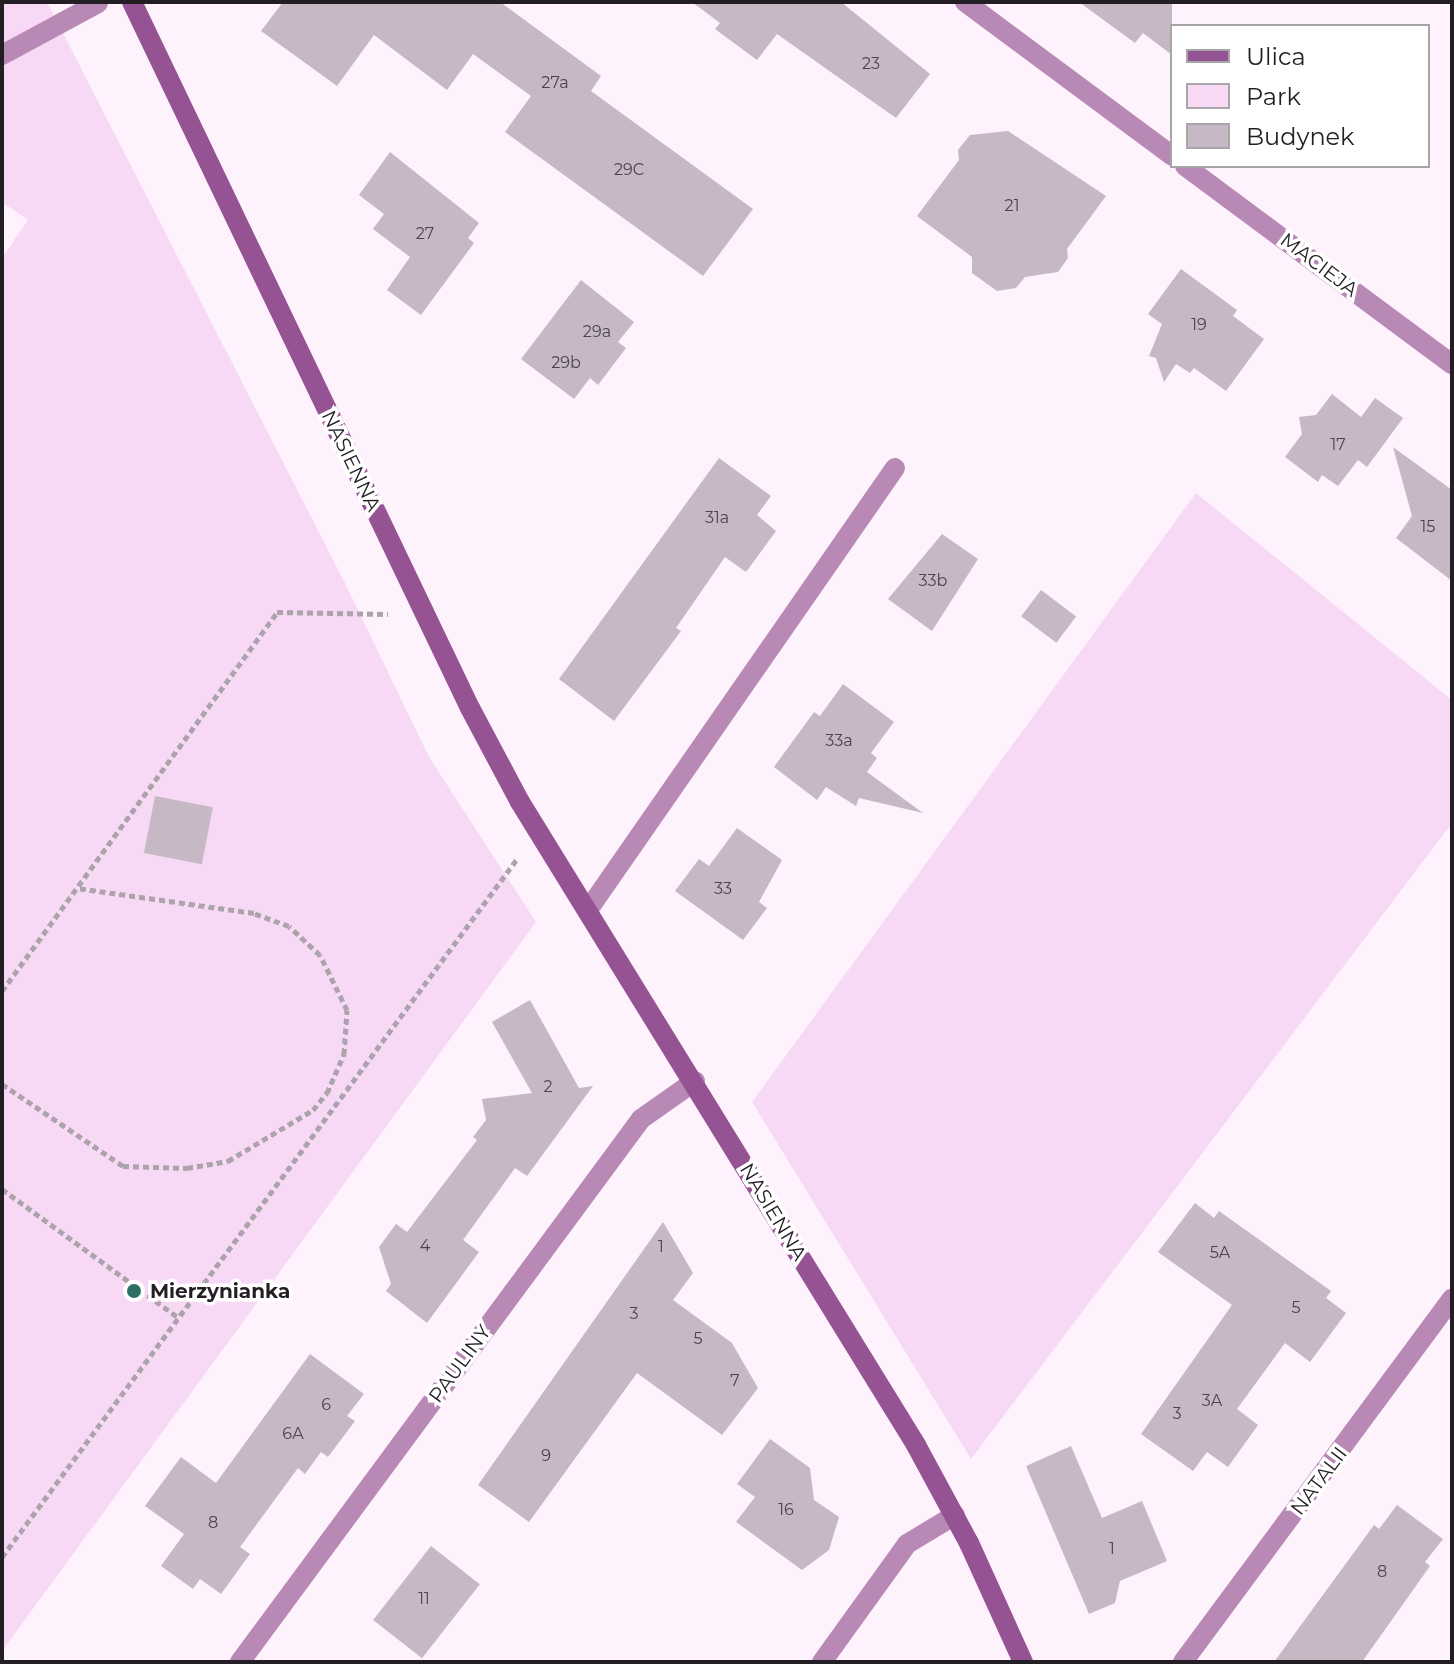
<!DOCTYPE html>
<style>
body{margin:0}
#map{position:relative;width:1454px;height:1664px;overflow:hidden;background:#fef2fd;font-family:Montserrat,sans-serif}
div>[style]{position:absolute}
.green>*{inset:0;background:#f7d9f5}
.building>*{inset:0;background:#c6b8c5;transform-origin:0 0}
.path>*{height:5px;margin-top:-2.5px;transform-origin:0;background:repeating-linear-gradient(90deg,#aca3ab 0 6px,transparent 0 10px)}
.lane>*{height:20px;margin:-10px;padding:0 10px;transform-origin:10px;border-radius:10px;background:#b889b5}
.street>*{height:20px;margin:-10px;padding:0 10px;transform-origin:10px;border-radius:10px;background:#b889b5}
.secondary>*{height:20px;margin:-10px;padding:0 10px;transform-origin:10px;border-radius:10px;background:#965394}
.dots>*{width:22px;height:22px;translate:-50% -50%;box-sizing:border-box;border:4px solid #fff;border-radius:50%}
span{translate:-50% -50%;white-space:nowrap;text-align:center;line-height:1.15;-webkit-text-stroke:7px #fff;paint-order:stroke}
.number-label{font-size:16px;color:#4c444c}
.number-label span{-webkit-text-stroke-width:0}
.street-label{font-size:20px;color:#231e23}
.poi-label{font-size:20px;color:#231e23;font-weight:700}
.left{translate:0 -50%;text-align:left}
.frame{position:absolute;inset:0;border:4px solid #231e23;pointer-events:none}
.legend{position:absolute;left:1170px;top:24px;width:260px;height:144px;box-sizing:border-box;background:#fff;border:2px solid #a7a5a7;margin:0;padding:10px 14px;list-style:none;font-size:24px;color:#231e23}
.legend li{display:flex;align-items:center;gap:16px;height:40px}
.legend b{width:40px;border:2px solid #a7a5a7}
</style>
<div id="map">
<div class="green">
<div style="clip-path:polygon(2px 2px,47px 2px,345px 583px,429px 757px,536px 922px,2px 1651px,2px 258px,28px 220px,2px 202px)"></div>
<div style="clip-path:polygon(1196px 493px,1452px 700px,1452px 823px,971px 1459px,752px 1102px)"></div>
</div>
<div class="building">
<div style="clip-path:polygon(283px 2px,500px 2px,601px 76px,591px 91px,753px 209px,703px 276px,505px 132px,531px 96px,473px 54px,447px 90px,374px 35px,337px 86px,261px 31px)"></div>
<div style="clip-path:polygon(692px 2px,841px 2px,930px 74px,896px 118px,777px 34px,757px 60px,715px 29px,720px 23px)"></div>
<div style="clip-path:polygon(1079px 2px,1172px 2px,1172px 55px,1143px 33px,1135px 43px)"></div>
<div style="clip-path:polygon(1008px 131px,1106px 196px,1067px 249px,1068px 258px,1058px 272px,1025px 277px,1016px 288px,997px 291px,972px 273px,972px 257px,917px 216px,959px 160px,958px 150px,970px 135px)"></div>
<div style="clip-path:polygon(390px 152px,479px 223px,468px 238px,474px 243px,421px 315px,387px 290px,410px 257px,373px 229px,384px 214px,359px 195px)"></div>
<div style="clip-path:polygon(1181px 269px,1237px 310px,1233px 316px,1264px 339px,1226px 391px,1194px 368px,1190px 373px,1176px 364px,1164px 382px,1156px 358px,1149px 356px,1162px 324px,1148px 314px)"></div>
<div style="clip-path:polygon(581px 280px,634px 322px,618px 342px,626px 348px,598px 385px,590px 378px,574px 399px,521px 359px)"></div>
<div style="clip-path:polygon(1332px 394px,1361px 417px,1375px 398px,1403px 418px,1367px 467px,1358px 460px,1338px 486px,1322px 475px,1318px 482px,1285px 457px,1302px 434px,1299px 417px,1316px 415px)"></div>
<div style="clip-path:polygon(1393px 447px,1452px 490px,1452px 581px,1396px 538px,1412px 516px)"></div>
<div style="clip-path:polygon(719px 458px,771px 496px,757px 515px,776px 531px,746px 572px,725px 557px,676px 628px,681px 631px,614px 721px,559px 679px)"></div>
<div style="clip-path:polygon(942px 534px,978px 559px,932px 631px,888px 599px)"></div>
<div style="left:1041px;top:590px;width:44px;height:33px;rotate:37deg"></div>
<div style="clip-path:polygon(843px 684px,894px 722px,871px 753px,877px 758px,867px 772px,923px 813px,859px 798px,856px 806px,826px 787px,817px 800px,774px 767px,814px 712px,820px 716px)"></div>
<div style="left:155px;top:796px;width:59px;height:58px;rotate:11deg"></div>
<div style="clip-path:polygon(737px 828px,782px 860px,759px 902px,767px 908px,743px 940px,675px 891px,699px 859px,709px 866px)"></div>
<div style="clip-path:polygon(530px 1000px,579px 1088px,593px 1086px,527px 1176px,515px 1168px,463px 1240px,479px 1252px,427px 1323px,386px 1291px,391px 1284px,379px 1247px,396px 1224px,407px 1232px,477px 1140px,473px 1137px,486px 1120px,482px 1099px,532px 1093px,492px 1022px)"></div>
<div style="clip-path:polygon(1195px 1203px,1214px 1218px,1219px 1211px,1331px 1291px,1326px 1298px,1346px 1313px,1310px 1362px,1285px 1343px,1237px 1409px,1258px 1425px,1228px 1467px,1207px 1452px,1193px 1471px,1141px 1434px,1232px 1305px,1158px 1252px)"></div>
<div style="clip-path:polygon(663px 1222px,693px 1273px,673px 1300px,732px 1343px,758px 1388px,722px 1435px,637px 1373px,529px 1522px,478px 1485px)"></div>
<div style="clip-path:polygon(310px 1354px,364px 1394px,347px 1416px,355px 1421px,328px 1457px,321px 1452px,305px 1474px,298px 1468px,240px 1547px,250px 1554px,221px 1594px,200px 1579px,193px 1589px,161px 1566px,184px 1534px,145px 1506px,181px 1457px,216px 1483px)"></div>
<div style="clip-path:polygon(770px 1439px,810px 1468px,814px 1500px,839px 1517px,829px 1550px,802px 1570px,736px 1522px,755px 1497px,737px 1484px)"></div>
<div style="clip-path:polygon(1071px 1446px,1102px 1518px,1142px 1501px,1167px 1561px,1120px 1581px,1115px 1603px,1089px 1614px,1026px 1466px)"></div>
<div style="clip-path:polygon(1397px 1505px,1443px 1539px,1425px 1562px,1430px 1566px,1362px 1662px,1274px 1662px,1374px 1525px,1379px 1529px)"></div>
<div style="left:431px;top:1546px;width:62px;height:94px;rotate:38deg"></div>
</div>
<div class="path">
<div style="left:2px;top:991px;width:468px;rotate:-54deg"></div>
<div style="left:277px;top:612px;width:111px;rotate:1deg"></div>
<div style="left:2px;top:1084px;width:146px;rotate:34.1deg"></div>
<div style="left:123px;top:1166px;width:64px;rotate:1.8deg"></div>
<div style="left:187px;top:1168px;width:42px;rotate:-9.7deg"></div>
<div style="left:228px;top:1161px;width:99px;rotate:-31deg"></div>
<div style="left:313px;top:1110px;width:22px;rotate:-51deg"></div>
<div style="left:327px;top:1093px;width:43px;rotate:-66.4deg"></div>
<div style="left:344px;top:1054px;width:44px;rotate:-86.1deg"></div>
<div style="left:347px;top:1010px;width:61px;rotate:-116.1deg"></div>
<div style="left:320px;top:955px;width:42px;rotate:-136.9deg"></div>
<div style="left:289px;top:926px;width:37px;rotate:-160deg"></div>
<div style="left:254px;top:913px;width:179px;rotate:-172deg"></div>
<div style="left:2px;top:1189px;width:219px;rotate:36.1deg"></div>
<div style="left:2px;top:1557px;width:867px;rotate:-53.58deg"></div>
</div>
<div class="lane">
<div style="left:2px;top:55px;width:109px;rotate:-28.4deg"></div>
<div style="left:588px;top:910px;width:538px;rotate:-55.22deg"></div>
<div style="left:822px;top:1662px;width:145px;rotate:-54.2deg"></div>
<div style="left:907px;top:1544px;width:56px;rotate:-31.1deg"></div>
</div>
<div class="street">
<div style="left:965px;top:2px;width:258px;rotate:36.6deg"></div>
<div style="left:1185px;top:166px;width:332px;rotate:36.6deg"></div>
<div style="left:240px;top:1662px;width:675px;rotate:-53.55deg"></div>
<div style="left:641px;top:1119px;width:66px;rotate:-35.1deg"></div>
<div style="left:1183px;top:1662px;width:452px;rotate:-53.5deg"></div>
</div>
<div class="secondary">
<div style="left:132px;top:2px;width:783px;rotate:64.42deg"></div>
<div style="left:470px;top:708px;width:106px;rotate:62deg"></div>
<div style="left:520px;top:802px;width:755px;rotate:58.37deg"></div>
<div style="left:916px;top:1445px;width:111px;rotate:61.6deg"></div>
<div style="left:969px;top:1543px;width:131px;rotate:65.6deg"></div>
</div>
<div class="dots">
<div style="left:134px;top:1291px;background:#2d7063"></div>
</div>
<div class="number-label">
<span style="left:871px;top:64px">23</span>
<span style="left:555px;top:83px">27a</span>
<span style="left:629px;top:170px">29C</span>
<span style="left:1012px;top:206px">21</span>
<span style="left:425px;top:234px">27</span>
<span style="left:1199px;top:325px">19</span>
<span style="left:597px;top:332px">29a</span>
<span style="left:566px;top:363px">29b</span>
<span style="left:1338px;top:445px">17</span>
<span style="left:717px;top:518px">31a</span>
<span style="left:1428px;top:527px">15</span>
<span style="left:933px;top:581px">33b</span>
<span style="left:839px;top:741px">33a</span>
<span style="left:723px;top:889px">33</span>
<span style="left:548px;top:1087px">2</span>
<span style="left:425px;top:1246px">4</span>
<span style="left:661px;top:1247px">1</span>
<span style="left:1220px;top:1253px">5A</span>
<span style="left:1296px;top:1308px">5</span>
<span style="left:634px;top:1314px">3</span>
<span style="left:698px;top:1339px">5</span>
<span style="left:735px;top:1381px">7</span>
<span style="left:1212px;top:1401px">3A</span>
<span style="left:326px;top:1405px">6</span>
<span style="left:1177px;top:1414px">3</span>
<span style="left:293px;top:1434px">6A</span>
<span style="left:546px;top:1456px">9</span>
<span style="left:786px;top:1510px">16</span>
<span style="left:213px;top:1523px">8</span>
<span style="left:1112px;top:1549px">1</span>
<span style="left:1382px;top:1572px">8</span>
<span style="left:424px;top:1599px">11</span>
</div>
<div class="street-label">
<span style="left:1319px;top:265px;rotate:37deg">MACIEJA</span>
<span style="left:351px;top:461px;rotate:64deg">NASIENNA</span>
<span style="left:773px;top:1212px;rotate:59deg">NASIENNA</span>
<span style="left:460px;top:1364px;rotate:-54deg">PAULINY</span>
<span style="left:1319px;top:1481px;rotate:-53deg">NATALII</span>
</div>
<div class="poi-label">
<span class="left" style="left:150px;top:1291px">Mierzynianka</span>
</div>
<div class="frame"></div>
<ul class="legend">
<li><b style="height:10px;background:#965394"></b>Ulica</li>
<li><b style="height:22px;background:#f7d9f5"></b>Park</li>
<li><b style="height:22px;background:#c6b8c5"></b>Budynek</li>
</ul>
</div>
